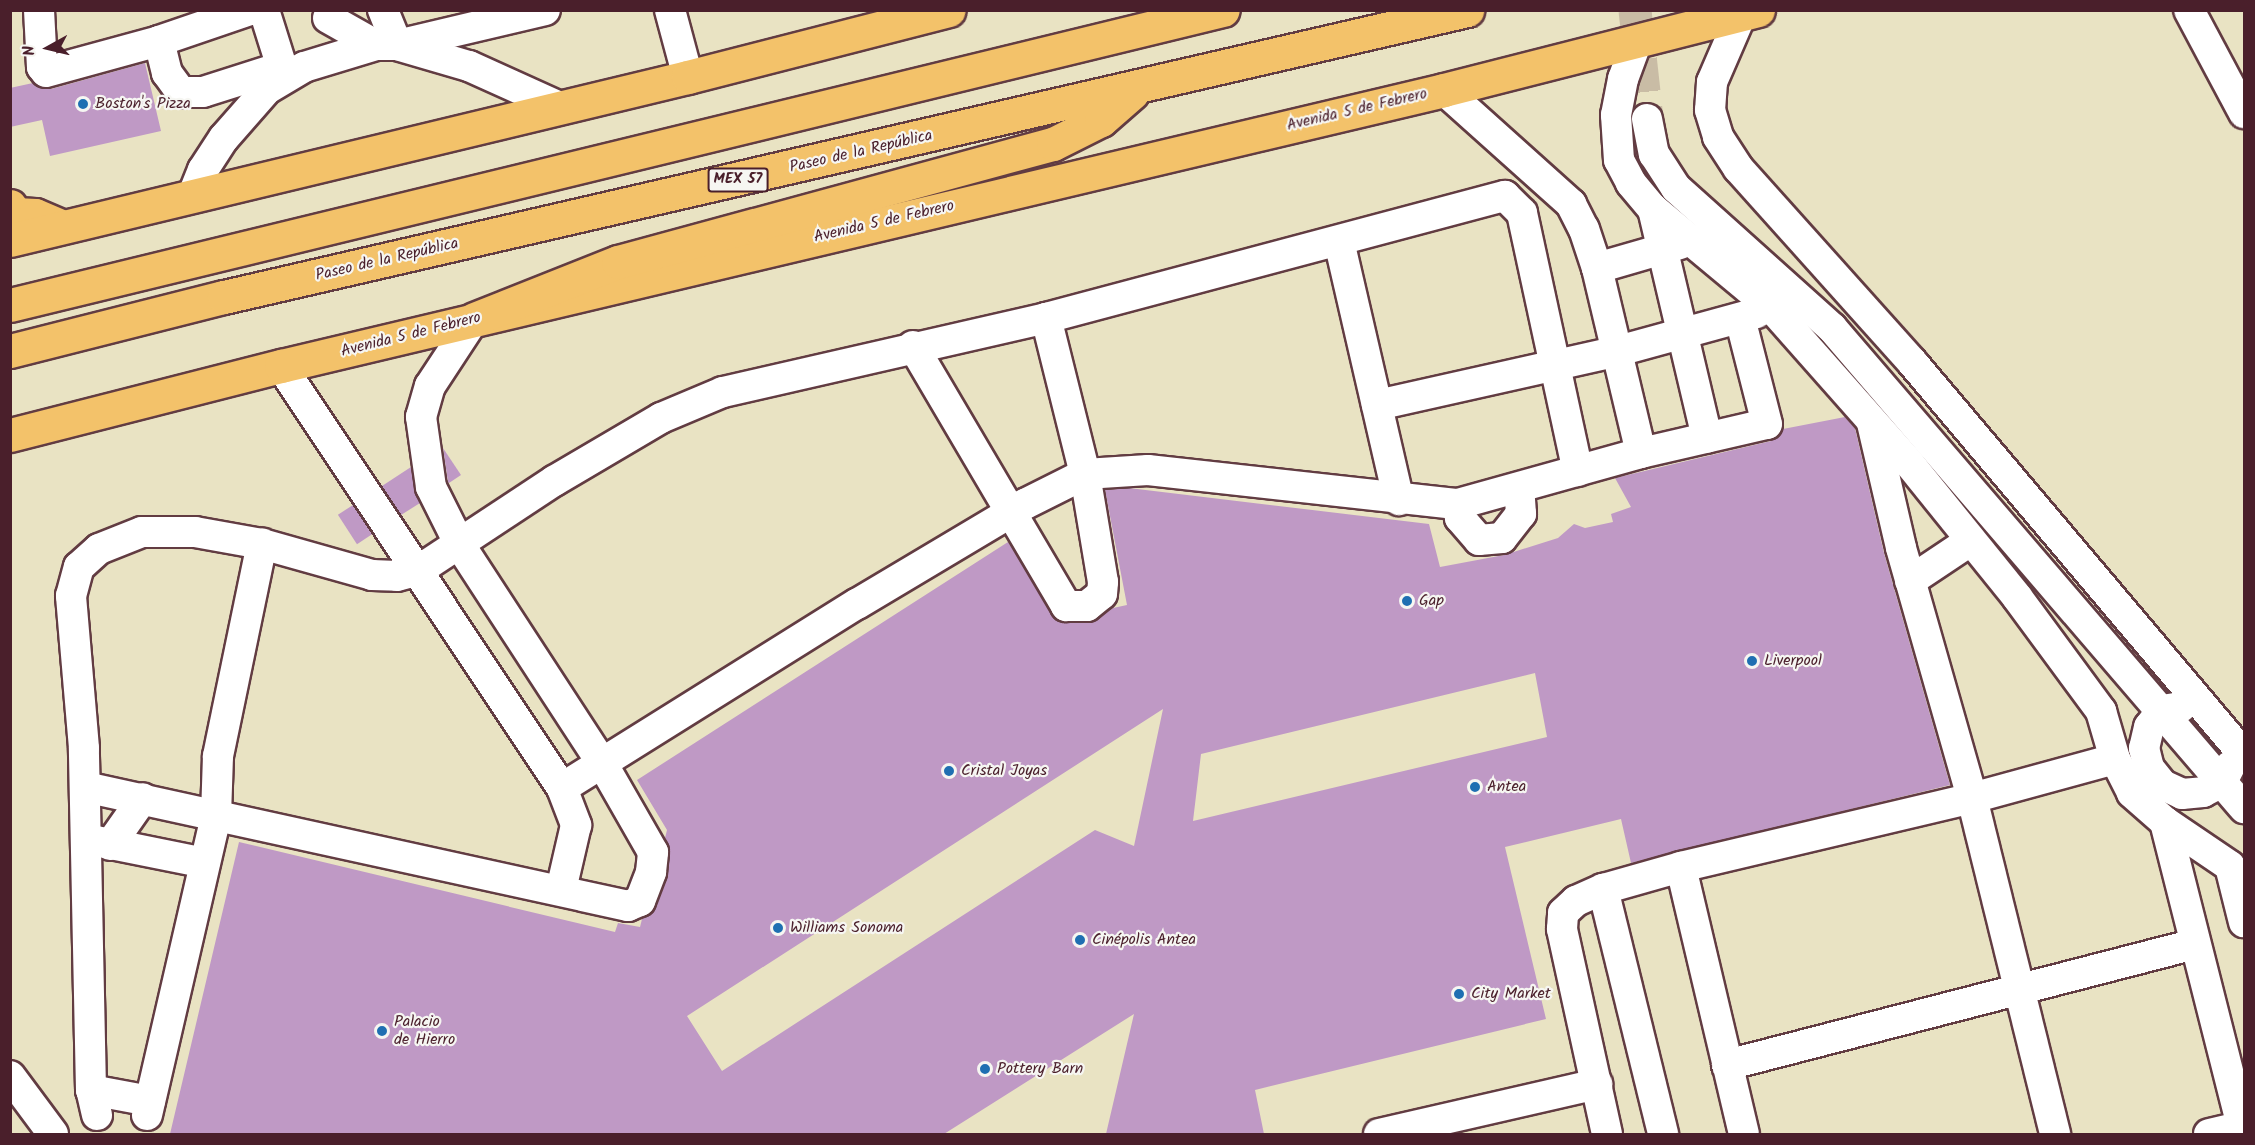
<!DOCTYPE html>
<meta charset="utf-8">
<style>
body{margin:0}
#map{position:relative;width:2255px;height:1145px;overflow:hidden;background:#e9e3c3;font-family:Kalam,sans-serif}
div>[style]{position:absolute}
.building>*{inset:0;background:#bf99c5;transform-origin:0 0}
.major-tunnel>*{height:33px;margin-top:-16.5px;transform-origin:0;background:repeating-linear-gradient(90deg,#c9bca5 0 33px,transparent 0 49px)}
.roads{filter:drop-shadow(2px 0 #623c42) drop-shadow(-2px 0 #623c42) drop-shadow(0 2px #623c42) drop-shadow(0 -2px #623c42)}
.minor>*{height:30px;margin:-15px;padding:0 15px;transform-origin:15px;border-radius:15px;background:#fff}
.major>*{height:33px;margin:-16.5px;padding:0 16.5px;transform-origin:16.5px;border-radius:16.5px;background:#f3c26a}
.highway>*{height:33px;margin:-16.5px;padding:0 16.5px;transform-origin:16.5px;border-radius:16.5px;background:#f3c26a}
.dots>*{width:16px;height:16px;translate:-50% -50%;box-sizing:border-box;border:3px solid #f6f6f2;border-radius:50%}
span{translate:-50% -50%;white-space:nowrap;text-align:center;line-height:1.15;-webkit-text-stroke:4.5px #f6f6f2;paint-order:stroke}
.shield-label span{padding:2px 4px;background:#f6f6f2;border:2px solid;border-radius:4px;-webkit-text-stroke-width:0}
.shield-label{font-size:15px;color:#4a1f2b;font-weight:700}
.poi-label{font-size:16px;color:#4a1f2b}
.left{translate:0 -50%;text-align:left}
.street-label{font-size:16px;color:#4a1f2b}
.frame{position:absolute;inset:0;border:12px solid #4a1f2b;pointer-events:none}
.north{position:absolute;left:18px;top:18px;width:60px;height:60px;-webkit-text-stroke:4px #f6f6f2;paint-order:stroke;rotate:262deg;font-size:16px;font-weight:700;line-height:24px;text-align:center;color:#4a1f2b}
.north::after{content:'';display:block;margin:auto;width:21px;height:27px;background:#4a1f2b;clip-path:polygon(50% 0,100% 100%,50% 72%,0 100%)}
</style>
<div id="map">
<div class="building">
<div style="clip-path:polygon(145px 63px,161px 131px,50px 156px,42px 120px,10px 127px,10px 88px,33px 83px,51px 89px)"></div>
<div style="clip-path:polygon(evenodd,1845px 417px,1855px 428px,1884px 553px,1950px 785px,1631px 863px,1621px 819px,1505px 847px,1546px 1019px,1255px 1090px,1264px 1134px,1106px 1134px,1134px 1014px,944px 1134px,170px 1134px,239px 842px,615px 932px,618px 923px,640px 927px,642px 919px,656px 907px,667px 878px,670px 854px,665px 838px,667px 830px,637px 780px,1008px 542px,1058px 621px,1088px 623px,1113px 608px,1127px 605px,1105px 490px,1129px 488px,1429px 524px,1440px 567px,1504px 555px,1558px 538px,1574px 524px,1585px 528px,1613px 522px,1611px 514px,1631px 507px,1615px 478px,1771px 441px,1783px 429px,1845px 417px,1535px 673px,1547px 737px,1193px 821px,1201px 754px,1535px 673px,1845px 417px,1163px 709px,1134px 846px,1095px 830px,722px 1071px,687px 1016px,1163px 709px)"></div>
<div style="clip-path:polygon(443px 448px,461px 475px,449px 483px,448px 482px)"></div>
<div style="clip-path:polygon(411px 467px,420px 503px,401px 515px,382px 486px)"></div>
<div style="left:353px;top:505px;width:35px;height:18px;rotate:57deg"></div>
</div>
<div class="major-tunnel">
<div style="left:1635px;top:10px;width:110px;rotate:83.7deg"></div>
</div>
<div class="roads">
<div class="minor">
<div style="left:39px;top:10px;width:57px;rotate:87deg"></div>
<div style="left:42px;top:67px;width:6px;rotate:51deg"></div>
<div style="left:46px;top:72px;width:117px;rotate:-15.3deg"></div>
<div style="left:159px;top:41px;width:33px;rotate:76deg"></div>
<div style="left:167px;top:73px;width:24px;rotate:54deg"></div>
<div style="left:181px;top:92px;width:22px"></div>
<div style="left:203px;top:92px;width:83px;rotate:-17.6deg"></div>
<div style="left:264px;top:10px;width:70px;rotate:72.6deg"></div>
<div style="left:383px;top:10px;width:38px;rotate:68deg"></div>
<div style="left:397px;top:45px;width:152px;rotate:-13.3deg"></div>
<div style="left:670px;top:10px;width:69px;rotate:75deg"></div>
<div style="left:2189px;top:10px;width:117px;rotate:61.9deg"></div>
<div style="left:1741px;top:15px;width:73px;rotate:113.4deg"></div>
<div style="left:1712px;top:82px;width:28px;rotate:94deg"></div>
<div style="left:1710px;top:110px;width:28px;rotate:73deg"></div>
<div style="left:1718px;top:137px;width:37px;rotate:57deg"></div>
<div style="left:1738px;top:168px;width:261px;rotate:48.1deg"></div>
<div style="left:1912px;top:362px;width:514px;rotate:49.81deg"></div>
<div style="left:328px;top:18px;width:55px;rotate:29.4deg"></div>
<div style="left:159px;top:41px;width:96px;rotate:-18.8deg"></div>
<div style="left:1637px;top:41px;width:40px;rotate:110.2deg"></div>
<div style="left:1623px;top:79px;width:37px;rotate:101deg"></div>
<div style="left:1616px;top:115px;width:45px;rotate:86.2deg"></div>
<div style="left:1619px;top:160px;width:26px;rotate:62deg"></div>
<div style="left:1631px;top:183px;width:34px;rotate:50deg"></div>
<div style="left:1653px;top:209px;width:155px;rotate:39.8deg"></div>
<div style="left:1772px;top:308px;width:207px;rotate:48.5deg"></div>
<div style="left:1909px;top:463px;width:172px;rotate:51.1deg"></div>
<div style="left:2017px;top:597px;width:142px;rotate:53.6deg"></div>
<div style="left:2101px;top:711px;width:50px;rotate:73.7deg"></div>
<div style="left:1444px;top:90px;width:171px;rotate:41.9deg"></div>
<div style="left:1571px;top:204px;width:28px;rotate:63deg"></div>
<div style="left:1584px;top:229px;width:41px;rotate:71.6deg"></div>
<div style="left:1597px;top:268px;width:190px;rotate:76.6deg"></div>
<div style="left:1647px;top:119px;width:36px;rotate:79deg"></div>
<div style="left:1654px;top:154px;width:40px;rotate:57.1deg"></div>
<div style="left:1676px;top:188px;width:210px;rotate:41.9deg"></div>
<div style="left:1832px;top:328px;width:633px;rotate:49.36deg"></div>
<div style="left:192px;top:197px;width:29px;rotate:-68deg"></div>
<div style="left:203px;top:170px;width:38px;rotate:-57deg"></div>
<div style="left:224px;top:138px;width:65px;rotate:-48.7deg"></div>
<div style="left:267px;top:89px;width:43px;rotate:-30.7deg"></div>
<div style="left:304px;top:67px;width:75px;rotate:-17deg"></div>
<div style="left:376px;top:45px;width:21px"></div>
<div style="left:397px;top:45px;width:75px;rotate:16.3deg"></div>
<div style="left:469px;top:66px;width:100px;rotate:24.3deg"></div>
<div style="left:1653px;top:209px;width:235px;rotate:76.7deg"></div>
<div style="left:1339px;top:241px;width:266px;rotate:77deg"></div>
<div style="left:1597px;top:268px;width:86px;rotate:-16.1deg"></div>
<div style="left:913px;top:346px;width:302px;rotate:59.5deg"></div>
<div style="left:1066px;top:606px;width:21px"></div>
<div style="left:1087px;top:606px;width:19px;rotate:-39deg"></div>
<div style="left:1102px;top:594px;width:12px;rotate:-85deg"></div>
<div style="left:1103px;top:582px;width:109px;rotate:-99.5deg"></div>
<div style="left:1085px;top:474px;width:161px;rotate:-104deg"></div>
<div style="left:281px;top:366px;width:507px;rotate:56.34deg"></div>
<div style="left:562px;top:788px;width:40px;rotate:69deg"></div>
<div style="left:576px;top:825px;width:67px;rotate:103deg"></div>
<div style="left:1377px;top:405px;width:247px;rotate:-12.6deg"></div>
<div style="left:1618px;top:351px;width:144px;rotate:-15.3deg"></div>
<div style="left:1872px;top:423px;width:128px;rotate:76.9deg"></div>
<div style="left:1901px;top:548px;width:260px;rotate:74.1deg"></div>
<div style="left:1972px;top:798px;width:346px;rotate:76.1deg"></div>
<div style="left:1458px;top:504px;width:14px;rotate:82deg"></div>
<div style="left:1460px;top:518px;width:29px;rotate:49deg"></div>
<div style="left:1479px;top:540px;width:23px;rotate:-5deg"></div>
<div style="left:1502px;top:538px;width:31px;rotate:-52deg"></div>
<div style="left:1521px;top:514px;width:26px;rotate:-94deg"></div>
<div style="left:1910px;top:581px;width:72px;rotate:-33.7deg"></div>
<div style="left:2181px;top:707px;width:19px;rotate:171deg"></div>
<div style="left:2162px;top:710px;width:21px;rotate:127deg"></div>
<div style="left:2149px;top:727px;width:22px;rotate:103deg"></div>
<div style="left:2144px;top:748px;width:21px;rotate:76deg"></div>
<div style="left:2149px;top:768px;width:22px;rotate:51deg"></div>
<div style="left:2163px;top:785px;width:21px;rotate:25deg"></div>
<div style="left:2182px;top:794px;width:21px;rotate:-5deg"></div>
<div style="left:2203px;top:792px;width:21px;rotate:-28deg"></div>
<div style="left:2222px;top:782px;width:18px;rotate:-63deg"></div>
<div style="left:85px;top:787px;width:556px;rotate:12.36deg"></div>
<div style="left:628px;top:906px;width:13px;rotate:-23deg"></div>
<div style="left:640px;top:901px;width:31px;rotate:-69deg"></div>
<div style="left:651px;top:872px;width:20px;rotate:-84deg"></div>
<div style="left:653px;top:852px;width:103px;rotate:-119.8deg"></div>
<div style="left:602px;top:763px;width:260px;rotate:-123.1deg"></div>
<div style="left:460px;top:545px;width:65px;rotate:-116.6deg"></div>
<div style="left:431px;top:487px;width:71px;rotate:-98.1deg"></div>
<div style="left:421px;top:417px;width:32px;rotate:-74deg"></div>
<div style="left:430px;top:386px;width:80px;rotate:-56.7deg"></div>
<div style="left:562px;top:788px;width:348px;rotate:-32deg"></div>
<div style="left:857px;top:604px;width:196px;rotate:-30.8deg"></div>
<div style="left:1025px;top:504px;width:67px;rotate:-26.6deg"></div>
<div style="left:1085px;top:474px;width:63px;rotate:-3.6deg"></div>
<div style="left:1148px;top:470px;width:312px;rotate:6.3deg"></div>
<div style="left:1458px;top:504px;width:190px;rotate:-15.6deg"></div>
<div style="left:1641px;top:453px;width:129px;rotate:-13deg"></div>
<div style="left:1767px;top:424px;width:109px;rotate:-104.3deg"></div>
<div style="left:2165px;top:822px;width:315px;rotate:75.8deg"></div>
<div style="left:86px;top:839px;width:121px;rotate:11.4deg"></div>
<div style="left:110px;top:845px;width:57px;rotate:-54.9deg"></div>
<div style="left:1603px;top:889px;width:252px;rotate:76.2deg"></div>
<div style="left:1727px;top:1065px;width:483px;rotate:-14.5deg"></div>
<div style="left:10px;top:1076px;width:72px;rotate:53.4deg"></div>
<div style="left:91px;top:1090px;width:60px;rotate:10.6deg"></div>
<div style="left:97px;top:1115px;width:26px;rotate:-103deg"></div>
<div style="left:91px;top:1090px;width:342px;rotate:-91.2deg"></div>
<div style="left:84px;top:748px;width:153px;rotate:-94.9deg"></div>
<div style="left:71px;top:596px;width:30px;rotate:-75deg"></div>
<div style="left:79px;top:567px;width:27px;rotate:-42deg"></div>
<div style="left:99px;top:549px;width:46px;rotate:-21.6deg"></div>
<div style="left:142px;top:532px;width:53px"></div>
<div style="left:195px;top:532px;width:68px;rotate:10.2deg"></div>
<div style="left:262px;top:544px;width:114px;rotate:15.7deg"></div>
<div style="left:372px;top:575px;width:25px;rotate:2deg"></div>
<div style="left:397px;top:576px;width:23px;rotate:-15deg"></div>
<div style="left:419px;top:570px;width:162px;rotate:-33.4deg"></div>
<div style="left:554px;top:481px;width:124px;rotate:-30.5deg"></div>
<div style="left:661px;top:418px;width:67px;rotate:-22.8deg"></div>
<div style="left:723px;top:392px;width:331px;rotate:-12.9deg"></div>
<div style="left:1046px;top:318px;width:475px;rotate:-14.9deg"></div>
<div style="left:1505px;top:196px;width:24px;rotate:45deg"></div>
<div style="left:1522px;top:213px;width:264px;rotate:77.8deg"></div>
<div style="left:147px;top:1115px;width:307px;rotate:-77deg"></div>
<div style="left:216px;top:816px;width:60px;rotate:-88.1deg"></div>
<div style="left:218px;top:756px;width:217px;rotate:-78.3deg"></div>
<div style="left:1379px;top:1134px;width:224px;rotate:-12.9deg"></div>
<div style="left:1607px;top:1134px;width:210px;rotate:-102.4deg"></div>
<div style="left:1562px;top:929px;width:16px;rotate:-86deg"></div>
<div style="left:1563px;top:913px;width:18px;rotate:-43deg"></div>
<div style="left:1576px;top:901px;width:30px;rotate:-24deg"></div>
<div style="left:1603px;top:889px;width:81px;rotate:-15.8deg"></div>
<div style="left:1744px;top:1134px;width:274px;rotate:-103.3deg"></div>
<div style="left:1681px;top:867px;width:299px;rotate:-13.3deg"></div>
<div style="left:1972px;top:798px;width:148px;rotate:-15.3deg"></div>
<div style="left:2115px;top:759px;width:38px;rotate:63deg"></div>
<div style="left:2132px;top:793px;width:44px;rotate:41.3deg"></div>
<div style="left:2165px;top:822px;width:78px;rotate:34.1deg"></div>
<div style="left:2230px;top:866px;width:58px;rotate:76deg"></div>
<div style="left:2209px;top:1134px;width:36px;rotate:-13deg"></div>
</div>
<div class="major">
<div style="left:10px;top:206px;width:9px;rotate:58deg"></div>
<div style="left:15px;top:214px;width:20px;rotate:3deg"></div>
<div style="left:35px;top:215px;width:28px;rotate:23deg"></div>
<div style="left:10px;top:240px;width:697px;rotate:-13.52deg"></div>
<div style="left:688px;top:77px;width:269px;rotate:-14.4deg"></div>
<div style="left:10px;top:435px;width:280px;rotate:-14.3deg"></div>
<div style="left:281px;top:366px;width:1195px;rotate:-13.35deg"></div>
<div style="left:1444px;top:90px;width:324px;rotate:-14.3deg"></div>
</div>
<div class="highway">
<div style="left:10px;top:305px;width:1248px;rotate:-13.67deg"></div>
<div style="left:474px;top:319px;width:155px;rotate:-21.6deg"></div>
<div style="left:618px;top:262px;width:451px;rotate:-15.2deg"></div>
<div style="left:1053px;top:144px;width:54px;rotate:-26.6deg"></div>
<div style="left:1101px;top:120px;width:41px;rotate:-41.1deg"></div>
<div style="left:10px;top:351px;width:221px;rotate:-14.2deg"></div>
<div style="left:224px;top:297px;width:1276px;rotate:-13deg"></div>
</div>
</div>
<div class="dots">
<div style="left:83px;top:104px;background:#1f6fb2"></div>
<div style="left:1407px;top:601px;background:#1f6fb2"></div>
<div style="left:1752px;top:661px;background:#1f6fb2"></div>
<div style="left:949px;top:771px;background:#1f6fb2"></div>
<div style="left:1475px;top:787px;background:#1f6fb2"></div>
<div style="left:778px;top:928px;background:#1f6fb2"></div>
<div style="left:1080px;top:940px;background:#1f6fb2"></div>
<div style="left:1459px;top:994px;background:#1f6fb2"></div>
<div style="left:382px;top:1031px;background:#1f6fb2"></div>
<div style="left:985px;top:1069px;background:#1f6fb2"></div>
</div>
<div class="shield-label">
<span style="left:738px;top:180px">MEX 57</span>
</div>
<div class="poi-label">
<span class="left" style="left:95px;top:104px">Boston's Pizza</span>
<span class="left" style="left:1419px;top:601px">Gap</span>
<span class="left" style="left:1764px;top:661px">Liverpool</span>
<span class="left" style="left:961px;top:771px">Cristal Joyas</span>
<span class="left" style="left:1487px;top:787px">Antea</span>
<span class="left" style="left:790px;top:928px">Williams Sonoma</span>
<span class="left" style="left:1092px;top:940px">Cinépolis Antea</span>
<span class="left" style="left:1471px;top:994px">City Market</span>
<span class="left" style="left:394px;top:1031px">Palacio<br>de Hierro</span>
<span class="left" style="left:997px;top:1069px">Pottery Barn</span>
</div>
<div class="street-label">
<span style="left:1357px;top:110px;rotate:-13deg">Avenida 5 de Febrero</span>
<span style="left:861px;top:152px;rotate:-13deg">Paseo de la República</span>
<span style="left:884px;top:222px;rotate:-13deg">Avenida 5 de Febrero</span>
<span style="left:387px;top:260px;rotate:-13deg">Paseo de la República</span>
<span style="left:411px;top:335px;rotate:-14deg">Avenida 5 de Febrero</span>
</div>
<div class="frame"></div>
<div class="north">N</div>
</div>
